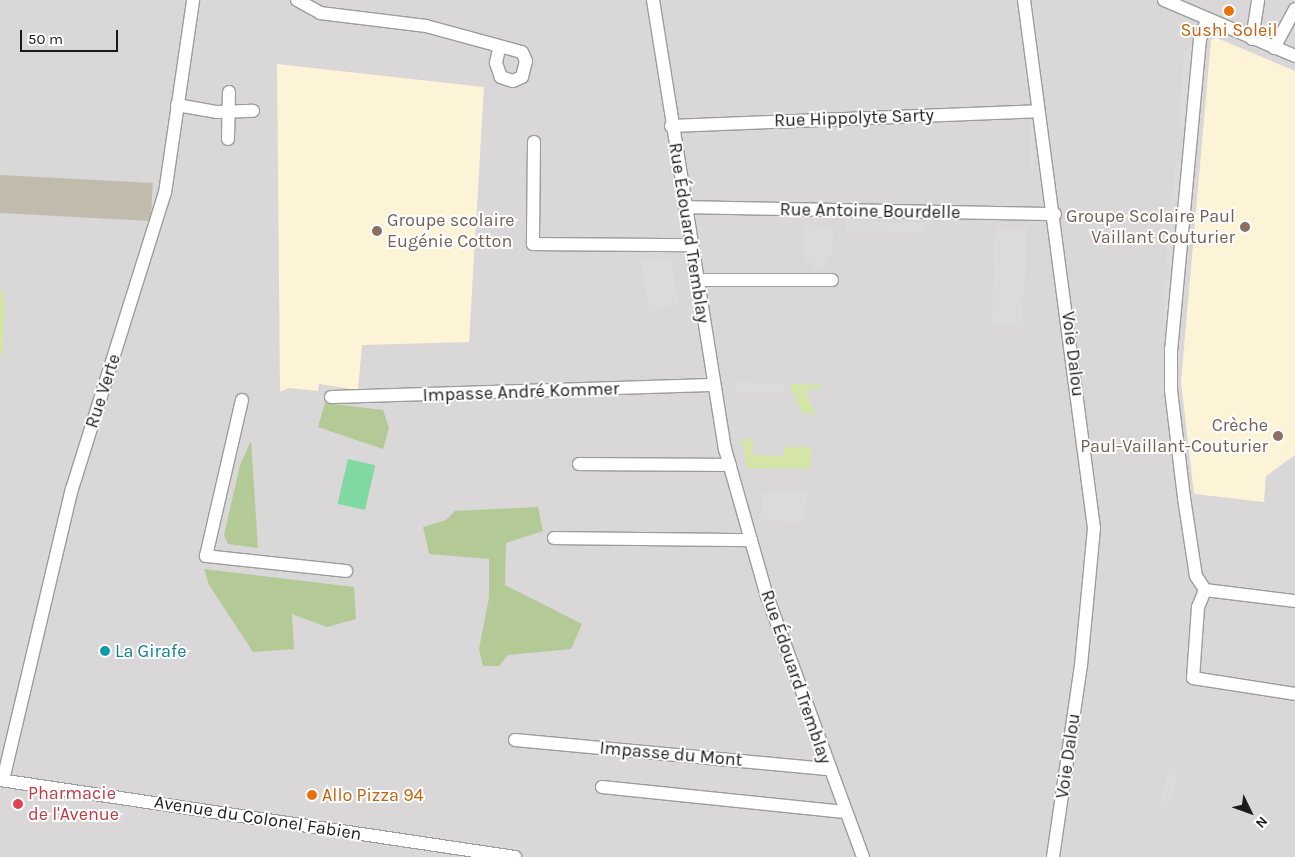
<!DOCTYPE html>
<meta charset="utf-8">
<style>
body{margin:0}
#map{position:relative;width:1295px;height:857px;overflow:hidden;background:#ece5e0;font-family:Karla,sans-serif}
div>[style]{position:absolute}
.residential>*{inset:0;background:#d9d7d8;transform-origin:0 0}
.education>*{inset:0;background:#fdf4d8}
.construction>*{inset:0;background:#c0bbac;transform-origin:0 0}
.grass>*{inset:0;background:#d5e5a7}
.forest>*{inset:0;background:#b3ca96}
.pitch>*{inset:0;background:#80d9a0;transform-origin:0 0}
.parking>*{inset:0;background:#dbdbdb;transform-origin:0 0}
.roads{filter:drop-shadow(1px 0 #9c9c9c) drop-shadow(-1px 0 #9c9c9c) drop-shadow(0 1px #9c9c9c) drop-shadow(0 -1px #9c9c9c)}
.minor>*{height:12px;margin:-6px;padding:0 6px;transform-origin:6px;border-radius:6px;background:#fff}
.dots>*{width:14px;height:14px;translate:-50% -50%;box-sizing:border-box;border:2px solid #fff;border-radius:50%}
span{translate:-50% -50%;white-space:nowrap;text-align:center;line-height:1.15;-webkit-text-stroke:4px #fff;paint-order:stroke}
.food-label{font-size:18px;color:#c56008}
.left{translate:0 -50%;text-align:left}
.street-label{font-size:18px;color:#1b1b1b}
.education-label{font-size:18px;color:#785e54}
.right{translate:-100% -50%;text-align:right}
.culture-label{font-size:18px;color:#0d838f}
.health-label{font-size:18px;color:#be3a42}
.north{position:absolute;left:1225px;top:787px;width:50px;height:50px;-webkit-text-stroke:4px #fff;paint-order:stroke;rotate:132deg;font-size:14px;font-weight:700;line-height:20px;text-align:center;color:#1b1b1b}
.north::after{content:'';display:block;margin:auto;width:18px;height:22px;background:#1b1b1b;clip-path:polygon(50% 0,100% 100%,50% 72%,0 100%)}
.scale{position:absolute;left:20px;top:30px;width:98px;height:22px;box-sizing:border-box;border:2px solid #1b1b1b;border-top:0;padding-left:6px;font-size:15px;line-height:18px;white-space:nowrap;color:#1b1b1b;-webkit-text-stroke:4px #fff;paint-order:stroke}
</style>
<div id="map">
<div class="residential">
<div style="left:0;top:0;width:1295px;height:857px"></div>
</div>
<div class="education">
<div style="clip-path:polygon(1217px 38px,1295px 71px,1295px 455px,1266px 476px,1264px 502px,1194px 494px,1181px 382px,1211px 40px)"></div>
<div style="clip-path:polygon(277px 64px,484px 87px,469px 342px,362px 345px,358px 390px,319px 384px,318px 391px,289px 388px,280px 392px)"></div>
</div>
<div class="construction">
<div style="left:0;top:175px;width:153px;height:38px;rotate:3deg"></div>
</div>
<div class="grass">
<div style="clip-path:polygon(0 286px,5px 300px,3px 353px,0 353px)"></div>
<div style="clip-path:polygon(793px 384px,821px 385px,821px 389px,808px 389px,807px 395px,816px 416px,802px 412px,790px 387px)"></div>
<div style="clip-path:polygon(741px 439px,753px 439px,752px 455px,784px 456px,784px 447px,812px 447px,810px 469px,747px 468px)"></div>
</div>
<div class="forest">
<div style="clip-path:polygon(325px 403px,383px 410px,389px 428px,383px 449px,318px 427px)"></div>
<div style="clip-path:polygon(251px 441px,258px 548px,228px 544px,224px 535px,240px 465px)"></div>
<div style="clip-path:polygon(538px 507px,543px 531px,506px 543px,505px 585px,582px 624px,571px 649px,508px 655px,499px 666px,483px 666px,479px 649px,489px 597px,489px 559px,429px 554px,423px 527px,446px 520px,455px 511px)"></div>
<div style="clip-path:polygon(204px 569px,354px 587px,356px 619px,327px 627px,292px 614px,294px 649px,253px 652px,209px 585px)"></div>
</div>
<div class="pitch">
<div style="left:348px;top:459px;width:28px;height:46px;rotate:13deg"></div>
</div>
<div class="parking">
<div style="left:1030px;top:0;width:4px;height:169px"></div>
<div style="clip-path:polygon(1195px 47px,1187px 128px,1178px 125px,1184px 50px)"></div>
<div style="clip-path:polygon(1184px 160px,1175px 269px,1165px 268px,1175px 162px)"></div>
<div style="left:846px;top:221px;width:78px;height:10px;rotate:1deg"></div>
<div style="clip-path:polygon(803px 224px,834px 227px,833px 255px,826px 258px,826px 270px,813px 269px,813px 262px,804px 261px)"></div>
<div style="clip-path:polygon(995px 230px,1027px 230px,1025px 298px,1021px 299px,1024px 328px,992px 324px)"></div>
<div style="clip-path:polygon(640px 259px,671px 259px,679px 304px,649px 312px)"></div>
<div style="left:1164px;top:277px;width:10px;height:47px"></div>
<div style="left:736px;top:382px;width:48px;height:10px;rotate:1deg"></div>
<div style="clip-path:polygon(772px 490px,806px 491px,805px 523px,761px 520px,762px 493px)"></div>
<div style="clip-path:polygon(1169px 768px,1178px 771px,1172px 798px,1166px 809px,1159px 809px)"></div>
</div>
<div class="roads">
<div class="minor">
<div style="left:297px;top:0;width:26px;rotate:29deg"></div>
<div style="left:320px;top:13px;width:107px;rotate:7deg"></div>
<div style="left:426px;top:26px;width:99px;rotate:15.2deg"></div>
<div style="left:522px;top:52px;width:10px;rotate:66deg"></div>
<div style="left:526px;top:61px;width:16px;rotate:104deg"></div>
<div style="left:522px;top:77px;width:10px;rotate:156deg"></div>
<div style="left:513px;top:81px;width:13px;rotate:-162deg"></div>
<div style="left:501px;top:77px;width:15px;rotate:-110deg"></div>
<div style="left:496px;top:63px;width:14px;rotate:-78deg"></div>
<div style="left:653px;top:0;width:455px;rotate:80.9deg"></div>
<div style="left:725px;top:449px;width:153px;rotate:74.1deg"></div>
<div style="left:767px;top:596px;width:278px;rotate:69.8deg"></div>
<div style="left:1024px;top:0;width:533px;rotate:82.45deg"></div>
<div style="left:1094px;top:528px;width:138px;rotate:95.4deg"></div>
<div style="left:1081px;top:665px;width:194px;rotate:98.3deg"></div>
<div style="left:1164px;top:0;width:142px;rotate:23.1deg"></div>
<div style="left:1207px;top:20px;width:20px;rotate:110deg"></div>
<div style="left:1200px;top:39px;width:311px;rotate:95.3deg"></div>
<div style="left:1171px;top:349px;width:41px;rotate:90deg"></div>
<div style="left:1171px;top:390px;width:109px;rotate:83.1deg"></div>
<div style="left:1184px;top:498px;width:79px;rotate:81.3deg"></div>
<div style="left:1196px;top:576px;width:17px;rotate:57deg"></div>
<div style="left:1205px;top:590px;width:91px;rotate:7deg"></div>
<div style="left:1252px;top:39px;width:39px;rotate:-81deg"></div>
<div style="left:1274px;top:48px;width:44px;rotate:-61.7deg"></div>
<div style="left:177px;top:105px;width:41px;rotate:9.9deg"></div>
<div style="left:217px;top:112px;width:36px;rotate:-2deg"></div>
<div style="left:671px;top:126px;width:367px;rotate:-2.3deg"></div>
<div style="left:228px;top:139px;width:47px;rotate:-88.8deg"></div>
<div style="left:534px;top:142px;width:102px;rotate:90.6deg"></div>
<div style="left:533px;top:244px;width:158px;rotate:0.4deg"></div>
<div style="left:685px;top:207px;width:370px;rotate:1.1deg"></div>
<div style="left:698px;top:280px;width:134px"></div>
<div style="left:331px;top:397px;width:381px;rotate:-1.8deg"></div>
<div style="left:242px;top:400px;width:160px;rotate:103deg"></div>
<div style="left:206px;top:556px;width:141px;rotate:6.1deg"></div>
<div style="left:579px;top:464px;width:151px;rotate:0.4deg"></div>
<div style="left:554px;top:538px;width:197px;rotate:0.6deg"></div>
<div style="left:1205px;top:590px;width:18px;rotate:112deg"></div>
<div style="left:1198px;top:607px;width:71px;rotate:94deg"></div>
<div style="left:1193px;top:678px;width:103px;rotate:8.9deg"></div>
<div style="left:515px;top:740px;width:313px;rotate:5.3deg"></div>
<div style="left:0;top:780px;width:521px;rotate:8.5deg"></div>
<div style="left:3px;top:780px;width:299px;rotate:-76.7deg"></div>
<div style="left:72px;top:489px;width:310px;rotate:-72.6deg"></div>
<div style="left:165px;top:193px;width:195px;rotate:-81.7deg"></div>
<div style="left:602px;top:787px;width:244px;rotate:5.9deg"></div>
</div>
</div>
<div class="dots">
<div style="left:1229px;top:11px;background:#e8710a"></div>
<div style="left:1245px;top:227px;background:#8d6e63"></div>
<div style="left:377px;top:231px;background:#8d6e63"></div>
<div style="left:1278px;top:436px;background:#8d6e63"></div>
<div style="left:105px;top:651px;background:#0f9aa8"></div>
<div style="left:312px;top:795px;background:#e8710a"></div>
<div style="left:18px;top:804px;background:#e0444e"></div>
</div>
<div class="food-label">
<span style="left:1229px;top:30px">Sushi Soleil</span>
<span class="left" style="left:322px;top:795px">Allo Pizza 94</span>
</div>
<div class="street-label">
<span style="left:854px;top:118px;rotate:-2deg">Rue Hippolyte Sarty</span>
<span style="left:870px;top:211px;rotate:1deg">Rue Antoine Bourdelle</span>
<span style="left:689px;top:233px;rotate:81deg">Rue Édouard Tremblay</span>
<span style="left:1073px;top:354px;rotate:83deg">Voie Dalou</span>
<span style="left:103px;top:391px;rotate:-72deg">Rue Verte</span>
<span style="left:521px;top:392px;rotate:-2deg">Impasse André Kommer</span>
<span style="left:796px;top:677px;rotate:71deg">Rue Édouard Tremblay</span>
<span style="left:671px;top:754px;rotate:5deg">Impasse du Mont</span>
<span style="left:1068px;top:756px;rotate:-82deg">Voie Dalou</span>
<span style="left:258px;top:818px;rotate:9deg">Avenue du Colonel Fabien</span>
</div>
<div class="education-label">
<span class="right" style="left:1235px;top:227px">Groupe Scolaire Paul<br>Vaillant Couturier</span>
<span class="left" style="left:387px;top:231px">Groupe scolaire<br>Eugénie Cotton</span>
<span class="right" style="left:1268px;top:436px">Crèche<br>Paul-Vaillant-Couturier</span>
</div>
<div class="culture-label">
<span class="left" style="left:115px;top:651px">La Girafe</span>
</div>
<div class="health-label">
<span class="left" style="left:28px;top:804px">Pharmacie<br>de l'Avenue</span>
</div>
<div class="north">N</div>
<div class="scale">50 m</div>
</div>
